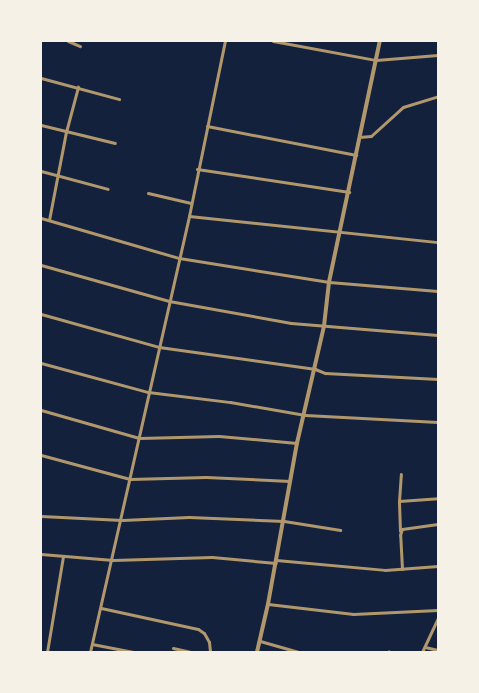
<!DOCTYPE html>
<style>
body{margin:0}
#map{position:relative;width:479px;height:693px;overflow:hidden;background:#14213d;font-family:"Golos Text",sans-serif}
div>[style]{position:absolute}
.minor>*{height:3px;margin:-1.5px;padding:0 1.5px;transform-origin:1.5px;border-radius:1.5px;background:#b1986c}
.tertiary>*{height:4px;margin:-2px;padding:0 2px;transform-origin:2px;border-radius:2px;background:#b1986c}
span{translate:-50% -50%;white-space:nowrap;text-align:center;line-height:1.15;-webkit-text-stroke:4.5px #f6f1e7;paint-order:stroke}
.frame{position:absolute;inset:0;border:42px solid #f6f1e7;pointer-events:none}
</style>
<div id="map">
<div class="minor">
<div style="left:68px;top:41px;width:13px;rotate:23deg"></div>
<div style="left:273px;top:41px;width:105px;rotate:10.5deg"></div>
<div style="left:376px;top:60px;width:62px;rotate:-4.6deg"></div>
<div style="left:41px;top:78px;width:81px;rotate:15.1deg"></div>
<div style="left:41px;top:125px;width:76px;rotate:13.7deg"></div>
<div style="left:207px;top:126px;width:152px;rotate:11deg"></div>
<div style="left:359px;top:137px;width:12px;rotate:-5deg"></div>
<div style="left:371px;top:136px;width:43px;rotate:-42.2deg"></div>
<div style="left:403px;top:107px;width:37px;rotate:-17deg"></div>
<div style="left:197px;top:169px;width:154px;rotate:8.6deg"></div>
<div style="left:41px;top:171px;width:69px;rotate:15deg"></div>
<div style="left:148px;top:193px;width:44px;rotate:13.1deg"></div>
<div style="left:189px;top:216px;width:250px;rotate:6deg"></div>
<div style="left:41px;top:218px;width:144px;rotate:16.2deg"></div>
<div style="left:179px;top:258px;width:152px;rotate:9.1deg"></div>
<div style="left:329px;top:282px;width:109px;rotate:4.7deg"></div>
<div style="left:49px;top:220px;width:90px;rotate:-79.1deg"></div>
<div style="left:66px;top:132px;width:47px;rotate:-75.1deg"></div>
<div style="left:41px;top:265px;width:133px;rotate:15.7deg"></div>
<div style="left:169px;top:301px;width:124px;rotate:10.2deg"></div>
<div style="left:291px;top:323px;width:147px;rotate:4.7deg"></div>
<div style="left:41px;top:314px;width:123px;rotate:15.6deg"></div>
<div style="left:159px;top:347px;width:158px;rotate:8deg"></div>
<div style="left:315px;top:369px;width:11px;rotate:22deg"></div>
<div style="left:325px;top:373px;width:113px;rotate:3deg"></div>
<div style="left:41px;top:363px;width:111px;rotate:15.2deg"></div>
<div style="left:148px;top:392px;width:83px;rotate:7deg"></div>
<div style="left:230px;top:402px;width:76px;rotate:9.8deg"></div>
<div style="left:305px;top:415px;width:133px;rotate:3deg"></div>
<div style="left:41px;top:410px;width:102px;rotate:15.9deg"></div>
<div style="left:139px;top:438px;width:80px;rotate:-1.4deg"></div>
<div style="left:219px;top:436px;width:78px;rotate:5.1deg"></div>
<div style="left:41px;top:455px;width:92px;rotate:15.1deg"></div>
<div style="left:130px;top:479px;width:76px;rotate:-1.5deg"></div>
<div style="left:206px;top:477px;width:84px;rotate:2.7deg"></div>
<div style="left:399px;top:501px;width:39px;rotate:-4deg"></div>
<div style="left:41px;top:516px;width:81px;rotate:2.8deg"></div>
<div style="left:122px;top:520px;width:67px;rotate:-2.6deg"></div>
<div style="left:189px;top:517px;width:95px;rotate:2.4deg"></div>
<div style="left:284px;top:521px;width:57px;rotate:9.1deg"></div>
<div style="left:400px;top:531px;width:30px;rotate:-92deg"></div>
<div style="left:399px;top:501px;width:27px;rotate:-86deg"></div>
<div style="left:41px;top:554px;width:72px;rotate:4.8deg"></div>
<div style="left:113px;top:560px;width:99px;rotate:-1.7deg"></div>
<div style="left:212px;top:557px;width:64px;rotate:5.4deg"></div>
<div style="left:276px;top:560px;width:109px;rotate:5.2deg"></div>
<div style="left:385px;top:570px;width:53px;rotate:-4.3deg"></div>
<div style="left:402px;top:569px;width:34px;rotate:-93deg"></div>
<div style="left:400px;top:535px;width:6px;rotate:-72deg"></div>
<div style="left:402px;top:529px;width:36px;rotate:-8deg"></div>
<div style="left:268px;top:604px;width:86px;rotate:6.7deg"></div>
<div style="left:353px;top:614px;width:85px;rotate:-2.7deg"></div>
<div style="left:101px;top:608px;width:99px;rotate:12.2deg"></div>
<div style="left:198px;top:629px;width:7px;rotate:34deg"></div>
<div style="left:204px;top:633px;width:10px;rotate:61deg"></div>
<div style="left:209px;top:642px;width:10px;rotate:84deg"></div>
<div style="left:260px;top:641px;width:40px;rotate:16deg"></div>
<div style="left:92px;top:644px;width:42px;rotate:11deg"></div>
<div style="left:425px;top:647px;width:13px;rotate:13deg"></div>
<div style="left:173px;top:648px;width:17px;rotate:13deg"></div>
<div style="left:47px;top:652px;width:97px;rotate:-80.5deg"></div>
<div style="left:90px;top:652px;width:447px;rotate:-77.2deg"></div>
<div style="left:189px;top:216px;width:179px;rotate:-78.4deg"></div>
<div style="left:388px;top:652px;width:1px;rotate:-45deg"></div>
<div style="left:422px;top:652px;width:38px;rotate:-65deg"></div>
</div>
<div class="tertiary">
<div style="left:257px;top:652px;width:49px;rotate:-77.1deg"></div>
<div style="left:268px;top:604px;width:164px;rotate:-79.8deg"></div>
<div style="left:297px;top:443px;width:120px;rotate:-77deg"></div>
<div style="left:324px;top:326px;width:44px;rotate:-83.5deg"></div>
<div style="left:329px;top:282px;width:246px;rotate:-78.1deg"></div>
</div>
<div class="frame"></div>
</div>
